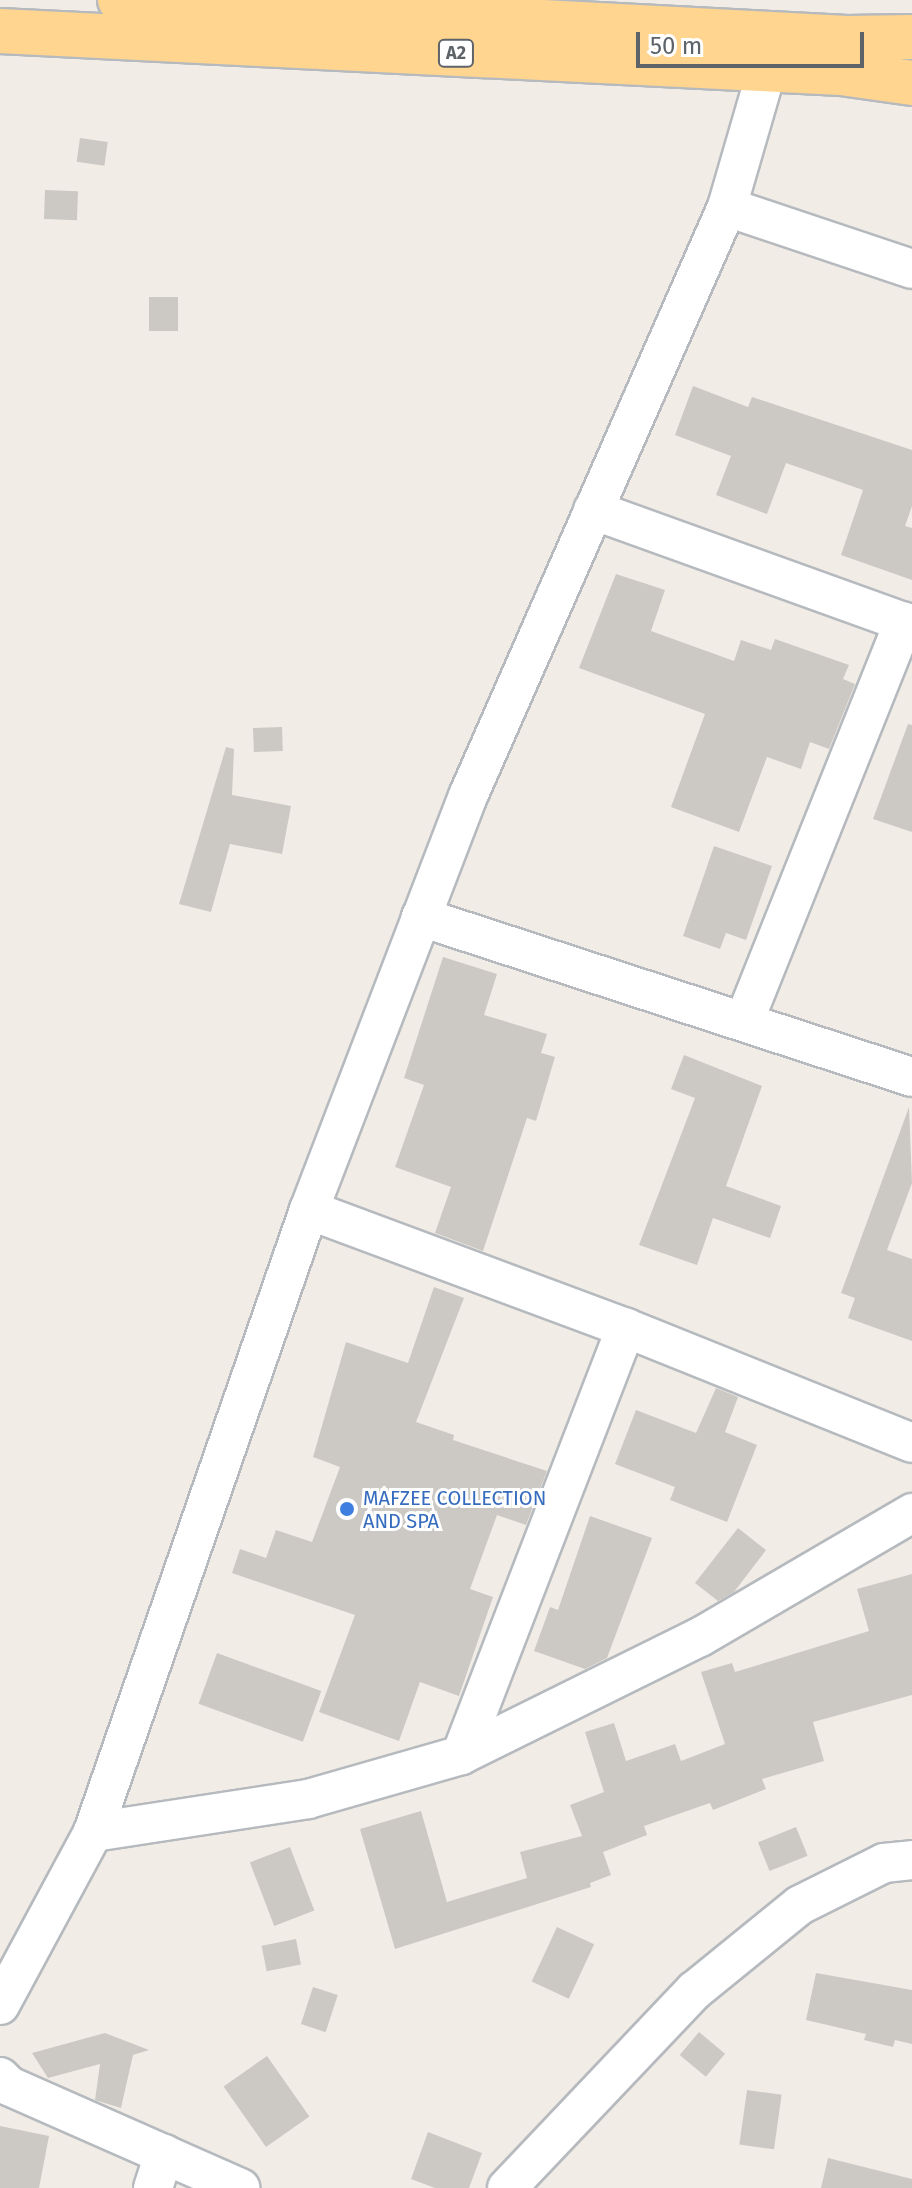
<!DOCTYPE html>
<style>
body{margin:0}
#map{position:relative;width:912px;height:2188px;overflow:hidden;background:#f1ede6;font-family:"Fira Sans",sans-serif}
div>[style]{position:absolute}
.building>*{inset:0;background:#ccc8c3;transform-origin:0 0}
.roads{filter:drop-shadow(2px 0 #b6babe) drop-shadow(-2px 0 #b6babe) drop-shadow(0 2px #b6babe) drop-shadow(0 -2px #b6babe)}
.minor>*{height:38px;margin:-19px;padding:0 19px;transform-origin:19px;border-radius:19px;background:#fff}
.highway>*{height:44px;margin:-22px;padding:0 22px;transform-origin:22px;border-radius:22px;background:#ffd58f}
.dots>*{width:22px;height:22px;translate:-50% -50%;box-sizing:border-box;border:4px solid #fff;border-radius:50%}
span{translate:-50% -50%;white-space:nowrap;text-align:center;line-height:1.15;-webkit-text-stroke:6px #fff;paint-order:stroke}
.shield-label span{padding:2px 6px;background:#fff;border:2px solid;border-radius:6px;-webkit-text-stroke-width:0}
.shield-label{font-size:18px;color:#5d6368;font-weight:700}
.shop-label{font-size:20px;color:#366cbe}
.left{translate:0 -50%;text-align:left}
.scale{position:absolute;left:636px;top:32px;width:228px;height:36px;box-sizing:border-box;border:4px solid #5d6368;border-top:0;padding-left:10px;font-size:24px;line-height:28px;white-space:nowrap;color:#5d6368;-webkit-text-stroke:6px #fff;paint-order:stroke}
</style>
<div id="map">
<div class="building">
<div style="left:80px;top:138px;width:28px;height:24px;rotate:8deg"></div>
<div style="left:45px;top:190px;width:33px;height:29px;rotate:2deg"></div>
<div style="left:149px;top:297px;width:29px;height:34px"></div>
<div style="clip-path:polygon(693px 386px,748px 407px,752px 397px,912px 450px,912px 506px,905px 526px,912px 528px,912px 580px,841px 555px,863px 490px,786px 463px,767px 514px,716px 495px,731px 456px,675px 435px)"></div>
<div style="clip-path:polygon(616px 574px,665px 590px,651px 631px,734px 661px,741px 640px,771px 650px,775px 639px,849px 665px,843px 679px,855px 684px,829px 749px,810px 742px,801px 769px,767px 757px,739px 832px,671px 807px,705px 714px,579px 668px)"></div>
<div style="clip-path:polygon(908px 724px,912px 725px,912px 832px,873px 819px)"></div>
<div style="left:282px;top:727px;width:24px;height:29px;rotate:88deg"></div>
<div style="clip-path:polygon(226px 747px,234px 749px,232px 795px,291px 806px,282px 854px,230px 844px,211px 912px,179px 904px)"></div>
<div style="clip-path:polygon(714px 846px,772px 866px,746px 940px,726px 933px,720px 949px,683px 936px)"></div>
<div style="clip-path:polygon(443px 957px,497px 974px,484px 1015px,547px 1034px,541px 1053px,555px 1057px,536px 1121px,527px 1118px,483px 1251px,435px 1233px,451px 1187px,395px 1167px,424px 1085px,404px 1078px)"></div>
<div style="clip-path:polygon(684px 1055px,762px 1086px,726px 1186px,781px 1206px,770px 1238px,713px 1218px,697px 1265px,639px 1245px,695px 1098px,671px 1089px)"></div>
<div style="clip-path:polygon(909px 1107px,912px 1183px,887px 1250px,912px 1259px,912px 1341px,848px 1318px,855px 1298px,841px 1293px)"></div>
<div style="clip-path:polygon(434px 1287px,464px 1298px,416px 1422px,454px 1435px,453px 1440px,547px 1471px,526px 1525px,497px 1515px,470px 1589px,493px 1597px,459px 1696px,420px 1682px,399px 1741px,319px 1712px,355px 1615px,232px 1573px,240px 1549px,266px 1558px,276px 1530px,312px 1542px,340px 1467px,313px 1457px,346px 1342px,408px 1363px)"></div>
<div style="clip-path:polygon(716px 1388px,738px 1397px,725px 1432px,757px 1445px,727px 1522px,670px 1500px,675px 1487px,615px 1464px,636px 1410px,696px 1433px)"></div>
<div style="clip-path:polygon(590px 1516px,652px 1538px,607px 1658px,585px 1669px,534px 1651px,550px 1607px,558px 1610px)"></div>
<div style="clip-path:polygon(738px 1528px,766px 1550px,734px 1592px,718px 1601px,695px 1583px)"></div>
<div style="clip-path:polygon(912px 1574px,912px 1695px,813px 1722px,824px 1761px,762px 1779px,766px 1789px,713px 1810px,710px 1803px,644px 1826px,647px 1835px,603px 1852px,611px 1875px,590px 1883px,591px 1887px,395px 1949px,360px 1829px,421px 1811px,447px 1902px,527px 1878px,520px 1852px,582px 1836px,570px 1805px,604px 1792px,585px 1732px,614px 1723px,626px 1761px,675px 1744px,681px 1761px,725px 1744px,701px 1672px,732px 1663px,735px 1672px,869px 1631px,857px 1589px)"></div>
<div style="left:217px;top:1653px;width:111px;height:54px;rotate:20deg"></div>
<div style="left:796px;top:1827px;width:31px;height:41px;rotate:68deg"></div>
<div style="left:290px;top:1847px;width:68px;height:43px;rotate:69deg"></div>
<div style="left:557px;top:1927px;width:41px;height:60px;rotate:25deg"></div>
<div style="left:296px;top:1939px;width:26px;height:35px;rotate:79deg"></div>
<div style="clip-path:polygon(816px 1973px,912px 1990px,912px 2044px,895px 2040px,893px 2047px,864px 2040px,866px 2034px,806px 2020px)"></div>
<div style="left:313px;top:1987px;width:26px;height:39px;rotate:18deg"></div>
<div style="left:699px;top:2032px;width:34px;height:30px;rotate:40deg"></div>
<div style="clip-path:polygon(105px 2033px,149px 2050px,133px 2055px,121px 2108px,95px 2100px,100px 2064px,48px 2078px,32px 2053px)"></div>
<div style="left:267px;top:2056px;width:74px;height:53px;rotate:55deg"></div>
<div style="left:747px;top:2090px;width:35px;height:55px;rotate:8deg"></div>
<div style="clip-path:polygon(0 2126px,49px 2136px,39px 2188px,0 2188px)"></div>
<div style="clip-path:polygon(428px 2132px,482px 2153px,469px 2188px,435px 2188px,411px 2179px)"></div>
<div style="clip-path:polygon(828px 2158px,912px 2179px,912px 2188px,821px 2188px)"></div>
</div>
<div class="roads">
<div class="minor">
<div style="left:727px;top:207px;width:195px;rotate:18.5deg"></div>
<div style="left:593px;top:510px;width:339px;rotate:19.8deg"></div>
<div style="left:421px;top:917px;width:516px;rotate:18.05deg"></div>
<div style="left:745px;top:1019px;width:428px;rotate:-68.2deg"></div>
<div style="left:309px;top:1210px;width:338px;rotate:20.4deg"></div>
<div style="left:626px;top:1328px;width:308px;rotate:21.9deg"></div>
<div style="left:461px;top:1755px;width:458px;rotate:-68.9deg"></div>
<div style="left:93px;top:1832px;width:218px;rotate:-8.7deg"></div>
<div style="left:308px;top:1799px;width:159px;rotate:-16deg"></div>
<div style="left:461px;top:1755px;width:267px;rotate:-26.3deg"></div>
<div style="left:700px;top:1637px;width:246px;rotate:-30.3deg"></div>
<div style="left:0;top:2005px;width:196px;rotate:-61.7deg"></div>
<div style="left:93px;top:1832px;width:658px;rotate:-70.85deg"></div>
<div style="left:309px;top:1210px;width:443px;rotate:-69deg"></div>
<div style="left:468px;top:796px;width:643px;rotate:-66.26deg"></div>
<div style="left:727px;top:207px;width:144px;rotate:-73.8deg"></div>
<div style="left:0;top:2077px;width:13px;rotate:45deg"></div>
<div style="left:9px;top:2086px;width:253px;rotate:23.8deg"></div>
<div style="left:153px;top:2188px;width:36px;rotate:-72deg"></div>
<div style="left:507px;top:2188px;width:272px;rotate:-46.5deg"></div>
<div style="left:694px;top:1991px;width:136px;rotate:-39.1deg"></div>
<div style="left:800px;top:1905px;width:94px;rotate:-26.6deg"></div>
<div style="left:884px;top:1863px;width:28px;rotate:-6deg"></div>
</div>
<div class="highway">
<div style="left:120px;top:0;width:728px;rotate:2.99deg"></div>
<div style="left:847px;top:38px;width:65px;rotate:-0.9deg"></div>
<div style="left:0;top:31px;width:842px;rotate:2.86deg"></div>
<div style="left:841px;top:73px;width:72px;rotate:8deg"></div>
</div>
</div>
<div class="dots">
<div style="left:347px;top:1509px;background:#3f7fe0"></div>
</div>
<div class="shield-label">
<span style="left:456px;top:53px">A2</span>
</div>
<div class="shop-label">
<span class="left" style="left:363px;top:1510px">MAFZEE COLLECTION<br>AND SPA</span>
</div>
<div class="scale">50 m</div>
</div>
